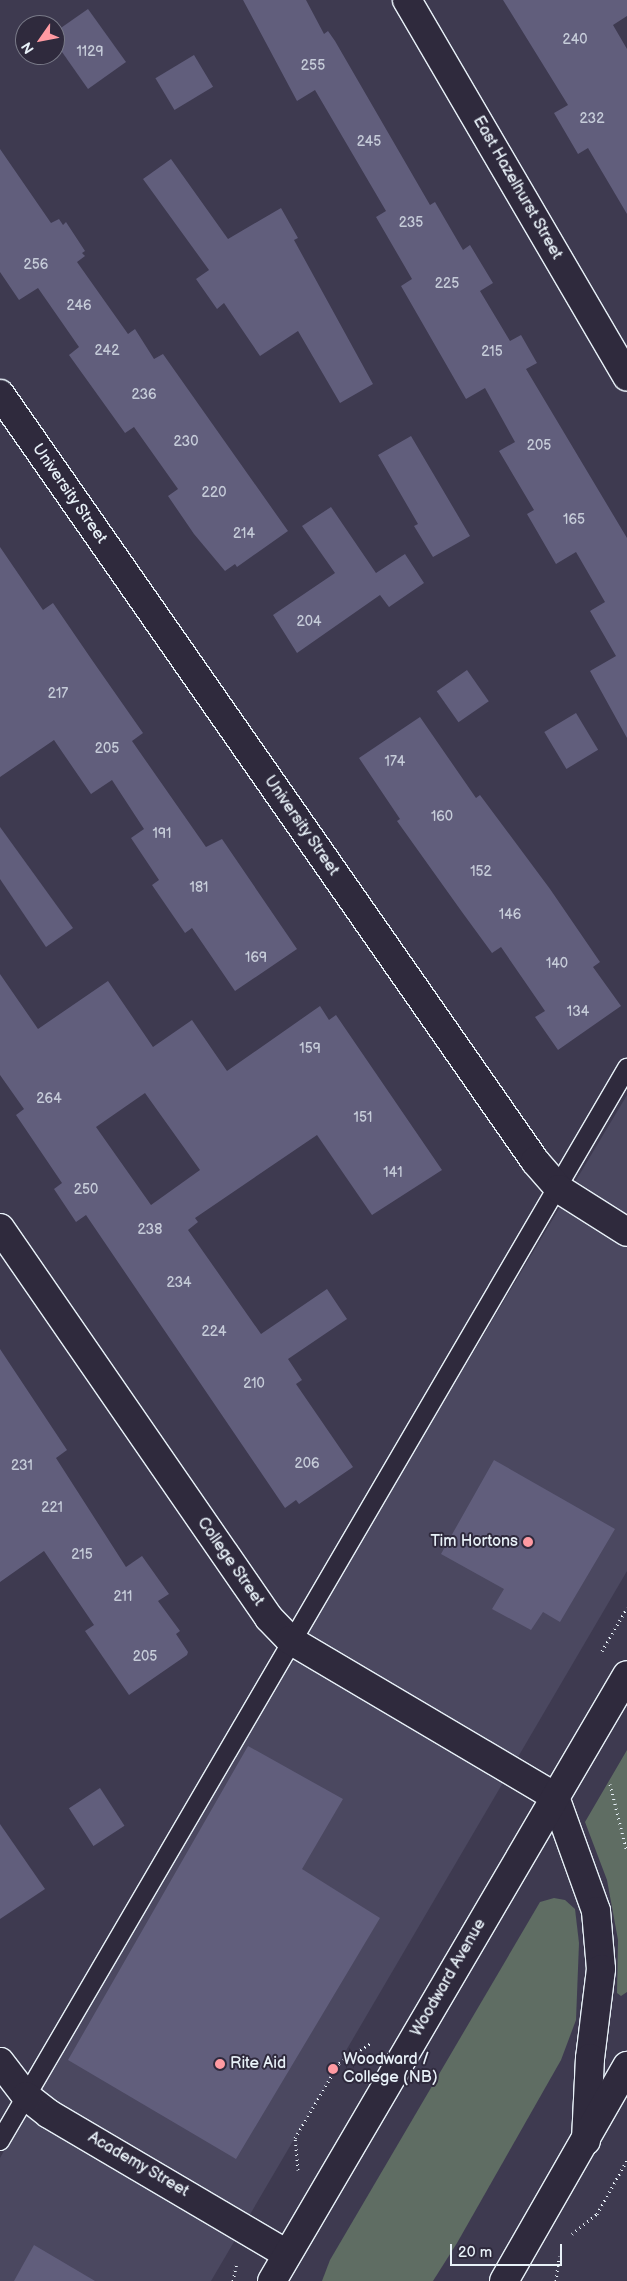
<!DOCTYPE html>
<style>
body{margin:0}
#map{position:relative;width:627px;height:2281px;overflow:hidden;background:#3e3a50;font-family:"Balsamiq Sans",sans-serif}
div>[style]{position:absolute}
.built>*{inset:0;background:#4b4860}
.green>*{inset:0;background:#5f6d63}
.building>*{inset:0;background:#615e7c;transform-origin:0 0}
.path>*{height:3px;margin-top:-1.5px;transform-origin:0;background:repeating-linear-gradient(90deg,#e8f1f8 0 1px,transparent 0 5px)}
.roads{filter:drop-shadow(1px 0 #e8f1f8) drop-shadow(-1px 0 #e8f1f8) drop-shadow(0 1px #e8f1f8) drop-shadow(0 -1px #e8f1f8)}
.service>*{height:18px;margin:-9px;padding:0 9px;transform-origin:9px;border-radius:9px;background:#2f2a3d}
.minor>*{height:28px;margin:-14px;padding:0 14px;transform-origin:14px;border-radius:14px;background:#2f2a3d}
.primary>*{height:28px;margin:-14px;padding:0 14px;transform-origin:14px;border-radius:14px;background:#2f2a3d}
.dots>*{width:14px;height:14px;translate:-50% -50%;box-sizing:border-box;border:2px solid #2f2a3d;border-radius:50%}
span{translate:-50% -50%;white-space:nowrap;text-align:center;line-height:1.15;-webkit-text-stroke:4px #2f2a3d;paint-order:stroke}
.number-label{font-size:14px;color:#c6ccd9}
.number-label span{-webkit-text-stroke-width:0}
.street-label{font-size:16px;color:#e8f1f8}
.poi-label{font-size:16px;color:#e8f1f8}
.right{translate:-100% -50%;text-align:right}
.left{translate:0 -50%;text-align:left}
.north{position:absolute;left:15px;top:15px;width:50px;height:50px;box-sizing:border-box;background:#2f2a3d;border:1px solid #797a88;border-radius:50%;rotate:237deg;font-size:14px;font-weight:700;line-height:20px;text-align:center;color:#e8f1f8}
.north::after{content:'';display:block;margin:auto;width:18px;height:22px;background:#ff9aa2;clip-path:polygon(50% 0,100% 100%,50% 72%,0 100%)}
.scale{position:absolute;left:450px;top:2244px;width:112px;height:22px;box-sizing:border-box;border:2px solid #e8f1f8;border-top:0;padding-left:6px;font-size:15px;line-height:18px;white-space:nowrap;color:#e8f1f8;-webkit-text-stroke:4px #2f2a3d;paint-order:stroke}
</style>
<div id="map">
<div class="built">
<div style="clip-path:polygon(627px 1095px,627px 1571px,211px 2281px,0 2281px,0 2158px,239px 1744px)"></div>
</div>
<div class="green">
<div style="clip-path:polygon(627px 1750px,627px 1992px,621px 1996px,617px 1993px,618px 1940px,607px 1880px,585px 1822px)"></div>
<div style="clip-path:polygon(554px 1898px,565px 1900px,575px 1909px,579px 1943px,576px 2020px,561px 2060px,457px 2243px,433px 2281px,322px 2281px,330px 2260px,540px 1902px)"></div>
</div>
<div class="building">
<div style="clip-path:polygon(243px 0,306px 0,324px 34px,328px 31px,335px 41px,430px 205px,435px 202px,463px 250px,470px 245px,493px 283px,480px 291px,510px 341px,521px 335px,537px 363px,526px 369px,627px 538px,627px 738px,590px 671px,616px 656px,590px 611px,605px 602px,576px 552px,556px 564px,527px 514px,534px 510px,499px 451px,515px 442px,485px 388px,466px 399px,401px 286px,412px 279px,376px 217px,386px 211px,315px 90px,297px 101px)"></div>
<div style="clip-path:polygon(503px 0,627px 0,627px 16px,613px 25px,627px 49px,627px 214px,588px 148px,578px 154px,554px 113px,568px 105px)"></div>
<div style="clip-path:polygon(88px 9px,126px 62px,88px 89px,55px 42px,55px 32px)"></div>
<div style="left:194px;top:55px;width:37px;height:45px;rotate:59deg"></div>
<div style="clip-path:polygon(0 149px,51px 223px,59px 219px,63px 225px,66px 222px,85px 251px,82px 253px,85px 256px,77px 262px,128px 334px,135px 329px,154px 359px,163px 354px,288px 531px,237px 567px,235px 564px,225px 571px,194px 534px,168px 496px,178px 489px,134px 427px,125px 433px,69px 355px,79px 347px,38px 288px,19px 300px,0 272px)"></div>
<div style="clip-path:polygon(171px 159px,228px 239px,281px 208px,298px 238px,294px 240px,373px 384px,340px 403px,298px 331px,260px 356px,224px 303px,217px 309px,196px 279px,209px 270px,143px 179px)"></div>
<div style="clip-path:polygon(411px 436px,470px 536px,433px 557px,414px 526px,418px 524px,378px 455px)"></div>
<div style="clip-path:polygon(331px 507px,376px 573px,405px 554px,424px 583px,389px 607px,380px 595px,297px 653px,273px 615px,335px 573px,302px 526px)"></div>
<div style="clip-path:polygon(0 547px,43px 610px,53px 603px,92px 660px,143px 733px,132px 741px,206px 847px,222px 839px,297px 949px,235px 991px,192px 928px,185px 933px,152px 885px,159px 880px,131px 838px,144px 829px,112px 780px,91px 794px,54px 740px,0 777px)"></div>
<div style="left:467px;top:670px;width:38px;height:37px;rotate:55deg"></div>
<div style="left:576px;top:713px;width:43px;height:37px;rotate:59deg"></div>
<div style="clip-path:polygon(420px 717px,476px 798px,480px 795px,550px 889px,600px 962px,593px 967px,621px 1006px,558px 1050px,535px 1017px,545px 1011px,501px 947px,492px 953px,462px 912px,397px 821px,400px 819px,359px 758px)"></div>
<div style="clip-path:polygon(0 827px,73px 928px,46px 947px,0 879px)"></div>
<div style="clip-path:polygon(evenodd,0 974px,38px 1029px,108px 981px,153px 1047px,192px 1020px,227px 1071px,320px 1006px,329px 1020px,336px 1015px,442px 1170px,372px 1215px,317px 1135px,195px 1218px,198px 1222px,188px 1230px,261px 1334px,327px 1289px,347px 1319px,288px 1359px,302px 1380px,296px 1384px,353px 1467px,299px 1504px,296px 1500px,285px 1508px,86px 1215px,76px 1222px,54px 1189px,62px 1183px,16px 1115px,24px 1109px,0 1075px,0 974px,145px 1093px,200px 1170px,151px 1205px,96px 1127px,145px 1093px)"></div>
<div style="clip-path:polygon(0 1349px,67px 1450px,56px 1458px,126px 1567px,142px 1556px,169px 1594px,158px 1601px,180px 1631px,176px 1634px,188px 1652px,187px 1655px,129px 1695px,85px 1631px,94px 1625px,44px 1551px,0 1582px)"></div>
<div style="clip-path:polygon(494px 1460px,615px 1529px,560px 1622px,543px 1612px,531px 1630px,492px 1609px,504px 1589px,441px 1554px)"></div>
<div style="clip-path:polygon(248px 1746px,343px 1799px,302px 1869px,380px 1918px,236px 2159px,68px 2060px)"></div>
<div style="left:100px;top:1788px;width:45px;height:37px;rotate:57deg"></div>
<div style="clip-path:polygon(0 1824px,45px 1889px,0 1919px)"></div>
<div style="clip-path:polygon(34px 2245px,95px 2281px,14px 2281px)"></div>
</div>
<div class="path">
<div style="left:602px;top:1651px;width:50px;rotate:-59.8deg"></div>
<div style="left:610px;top:1784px;width:70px;rotate:76deg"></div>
<div style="left:298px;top:2170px;width:32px;rotate:-95deg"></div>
<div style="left:295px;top:2138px;width:87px;rotate:-59.6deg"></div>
<div style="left:339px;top:2063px;width:38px;rotate:-32deg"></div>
<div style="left:572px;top:2234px;width:32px;rotate:-39deg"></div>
<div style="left:597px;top:2214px;width:62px;rotate:-60.9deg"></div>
<div style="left:233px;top:2281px;width:19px;rotate:-78deg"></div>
<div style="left:556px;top:2281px;width:25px;rotate:-83deg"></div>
</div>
<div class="roads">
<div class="service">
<div style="left:0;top:2141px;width:1243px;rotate:-59.7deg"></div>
</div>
<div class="minor">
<div style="left:407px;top:0;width:436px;rotate:59.7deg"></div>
<div style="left:0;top:394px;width:935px;rotate:55.1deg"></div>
<div style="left:535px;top:1161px;width:37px;rotate:49deg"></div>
<div style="left:559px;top:1189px;width:80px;rotate:32.3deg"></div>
<div style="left:0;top:1228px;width:474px;rotate:55.4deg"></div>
<div style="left:269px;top:1618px;width:30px;rotate:46deg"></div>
<div style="left:290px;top:1640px;width:308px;rotate:30.6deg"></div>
<div style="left:0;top:2062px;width:43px;rotate:52.6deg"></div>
<div style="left:26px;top:2096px;width:29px;rotate:38deg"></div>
<div style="left:49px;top:2114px;width:276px;rotate:30.5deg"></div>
</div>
<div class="primary">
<div style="left:555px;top:1797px;width:121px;rotate:70.2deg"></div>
<div style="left:596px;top:1911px;width:58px;rotate:85.1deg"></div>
<div style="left:601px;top:1969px;width:90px;rotate:97deg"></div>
<div style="left:590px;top:2058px;width:83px;rotate:92.8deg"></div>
<div style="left:272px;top:2281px;width:702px;rotate:-59.64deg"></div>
<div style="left:504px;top:2281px;width:248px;rotate:-60.2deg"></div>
</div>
</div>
<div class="dots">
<div style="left:528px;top:1542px;background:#ff9aa2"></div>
<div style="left:220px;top:2064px;background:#ff9aa2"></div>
<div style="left:333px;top:2069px;background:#ff9aa2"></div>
</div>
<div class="number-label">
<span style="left:575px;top:40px">240</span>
<span style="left:90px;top:52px">1129</span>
<span style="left:313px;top:66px">255</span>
<span style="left:592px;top:119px">232</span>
<span style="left:369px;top:142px">245</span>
<span style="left:411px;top:223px">235</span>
<span style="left:36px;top:265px">256</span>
<span style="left:447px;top:284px">225</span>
<span style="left:79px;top:306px">246</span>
<span style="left:107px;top:351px">242</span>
<span style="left:492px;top:352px">215</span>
<span style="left:144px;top:395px">236</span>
<span style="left:186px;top:442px">230</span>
<span style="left:539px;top:446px">205</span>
<span style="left:214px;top:493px">220</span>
<span style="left:574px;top:520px">165</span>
<span style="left:244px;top:534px">214</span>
<span style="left:309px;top:622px">204</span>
<span style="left:58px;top:694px">217</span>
<span style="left:107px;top:749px">205</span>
<span style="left:395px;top:762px">174</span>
<span style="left:442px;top:817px">160</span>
<span style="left:162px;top:834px">191</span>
<span style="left:481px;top:872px">152</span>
<span style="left:199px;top:888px">181</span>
<span style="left:510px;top:915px">146</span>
<span style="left:256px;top:958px">169</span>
<span style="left:557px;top:964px">140</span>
<span style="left:578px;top:1012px">134</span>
<span style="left:310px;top:1049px">159</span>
<span style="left:49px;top:1099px">264</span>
<span style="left:363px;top:1118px">151</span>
<span style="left:393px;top:1173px">141</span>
<span style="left:86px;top:1190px">250</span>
<span style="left:150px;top:1230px">238</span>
<span style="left:179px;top:1283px">234</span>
<span style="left:214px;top:1332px">224</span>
<span style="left:254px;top:1384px">210</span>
<span style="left:307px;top:1464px">206</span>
<span style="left:22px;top:1466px">231</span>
<span style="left:52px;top:1508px">221</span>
<span style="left:82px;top:1555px">215</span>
<span style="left:123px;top:1597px">211</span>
<span style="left:145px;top:1657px">205</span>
</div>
<div class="street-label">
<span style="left:517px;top:188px;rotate:60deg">East Hazelhurst Street</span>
<span style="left:69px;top:494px;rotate:55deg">University Street</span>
<span style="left:301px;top:826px;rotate:55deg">University Street</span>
<span style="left:230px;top:1562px;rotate:55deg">College Street</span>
<span style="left:449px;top:1978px;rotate:-60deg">Woodward Avenue</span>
<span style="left:138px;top:2165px;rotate:30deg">Academy Street</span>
</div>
<div class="poi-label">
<span class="right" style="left:518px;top:1542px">Tim Hortons</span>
<span class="left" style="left:343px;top:2069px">Woodward /<br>College (NB)</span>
<span class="left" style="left:230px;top:2064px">Rite Aid</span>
</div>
<div class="north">N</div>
<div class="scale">20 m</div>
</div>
